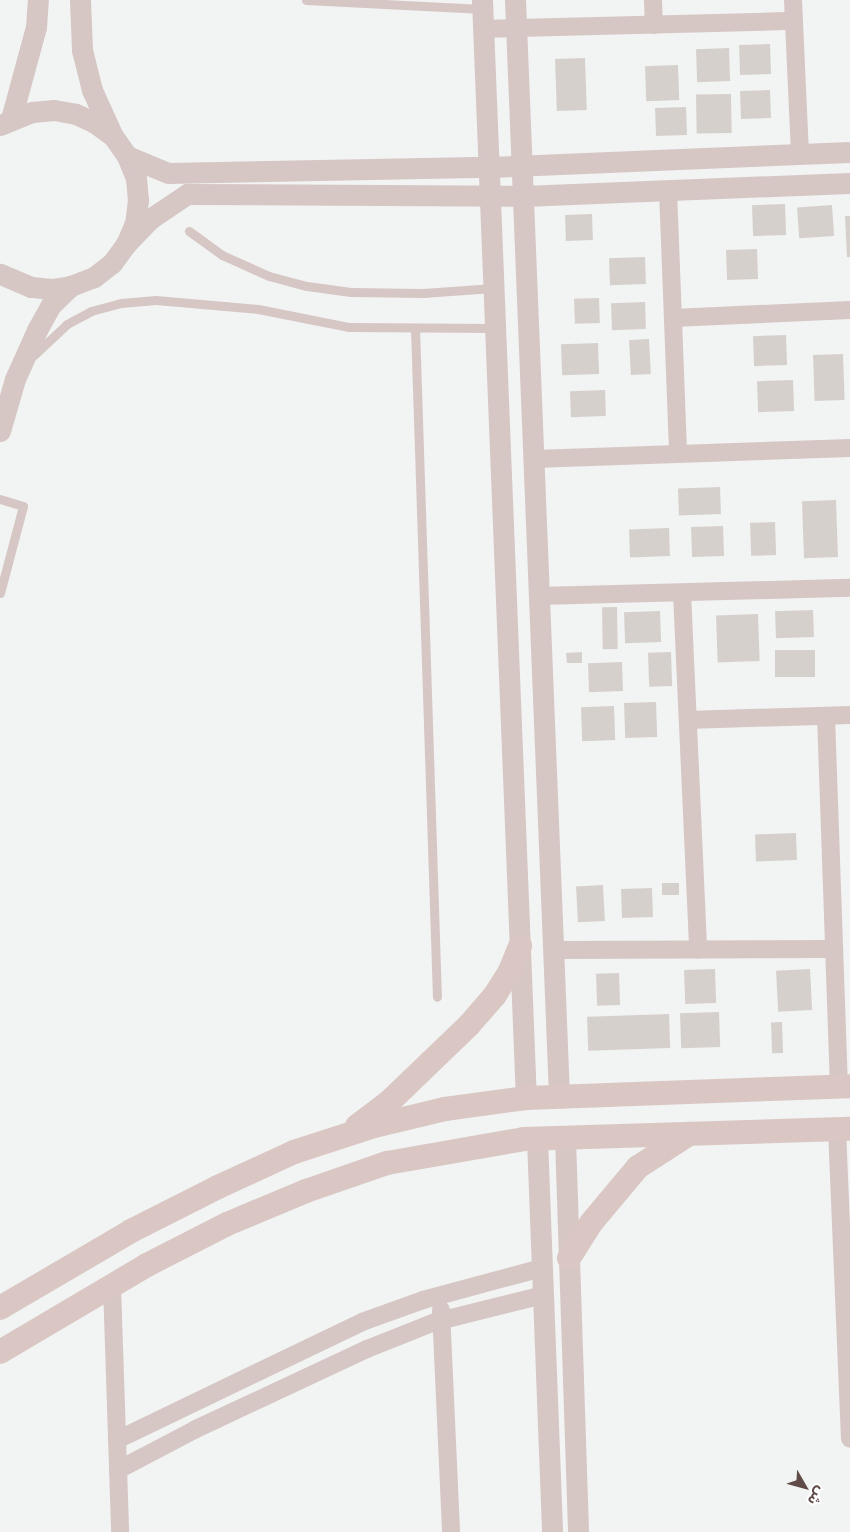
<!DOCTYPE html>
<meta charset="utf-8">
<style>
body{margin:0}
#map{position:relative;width:850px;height:1532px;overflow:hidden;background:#f1f4f3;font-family:"Exo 2","Noto Sans Arabic",sans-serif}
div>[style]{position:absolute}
.building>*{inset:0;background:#d6d0cd;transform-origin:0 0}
.service>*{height:9px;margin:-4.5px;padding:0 4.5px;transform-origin:4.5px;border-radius:4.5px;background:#d6c7c5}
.minor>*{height:18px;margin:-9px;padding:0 9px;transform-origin:9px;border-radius:9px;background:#d6c7c5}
.tertiary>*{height:21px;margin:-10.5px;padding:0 10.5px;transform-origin:10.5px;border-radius:10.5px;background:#d6c7c5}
.secondary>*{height:24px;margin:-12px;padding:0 12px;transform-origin:12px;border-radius:12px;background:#dac7c4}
span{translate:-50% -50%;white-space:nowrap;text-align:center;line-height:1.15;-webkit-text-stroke:4px #fff;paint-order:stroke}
.north{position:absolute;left:780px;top:1462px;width:50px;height:50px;-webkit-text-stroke:4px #fff;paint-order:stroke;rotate:128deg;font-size:14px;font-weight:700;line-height:20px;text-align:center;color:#604b48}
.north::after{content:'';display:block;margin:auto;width:18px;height:22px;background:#604b48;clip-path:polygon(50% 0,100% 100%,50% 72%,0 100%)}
</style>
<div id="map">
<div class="building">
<div style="left:770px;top:44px;width:30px;height:31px;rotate:88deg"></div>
<div style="left:729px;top:48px;width:33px;height:33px;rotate:88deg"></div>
<div style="left:585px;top:58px;width:52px;height:30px;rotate:88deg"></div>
<div style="left:678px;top:65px;width:35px;height:33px;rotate:88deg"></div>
<div style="left:770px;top:90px;width:28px;height:30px;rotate:88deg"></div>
<div style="left:731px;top:94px;width:39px;height:35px;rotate:89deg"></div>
<div style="left:686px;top:107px;width:28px;height:31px;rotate:88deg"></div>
<div style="left:785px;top:204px;width:31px;height:33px;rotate:88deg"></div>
<div style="left:832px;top:205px;width:31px;height:35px;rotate:86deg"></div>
<div style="left:592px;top:214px;width:26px;height:27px;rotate:88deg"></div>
<div style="clip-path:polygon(845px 216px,850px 216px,850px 257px,847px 257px)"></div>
<div style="left:757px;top:249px;width:30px;height:31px;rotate:88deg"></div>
<div style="left:645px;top:257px;width:27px;height:36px;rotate:88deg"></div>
<div style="left:599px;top:298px;width:25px;height:25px;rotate:88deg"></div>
<div style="left:645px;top:302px;width:27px;height:34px;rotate:88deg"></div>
<div style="left:786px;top:335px;width:30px;height:33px;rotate:88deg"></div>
<div style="left:649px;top:339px;width:35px;height:20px;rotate:87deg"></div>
<div style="left:598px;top:343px;width:31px;height:37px;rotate:88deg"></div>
<div style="left:843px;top:354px;width:46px;height:30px;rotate:88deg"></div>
<div style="left:793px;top:380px;width:31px;height:36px;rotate:88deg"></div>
<div style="left:605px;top:390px;width:26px;height:35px;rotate:88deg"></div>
<div style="left:720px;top:487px;width:27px;height:42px;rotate:88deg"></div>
<div style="left:836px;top:500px;width:57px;height:34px;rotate:88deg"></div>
<div style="left:775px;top:522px;width:33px;height:25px;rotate:88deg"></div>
<div style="left:723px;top:526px;width:30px;height:32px;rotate:88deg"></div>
<div style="left:669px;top:528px;width:28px;height:40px;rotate:88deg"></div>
<div style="left:617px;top:607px;width:42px;height:15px;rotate:89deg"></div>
<div style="left:813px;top:610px;width:27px;height:38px;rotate:88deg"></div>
<div style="left:660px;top:611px;width:31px;height:36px;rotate:88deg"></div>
<div style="left:758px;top:614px;width:47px;height:42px;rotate:88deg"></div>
<div style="left:815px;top:650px;width:27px;height:40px;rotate:90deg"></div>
<div style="clip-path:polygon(582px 652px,582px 663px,567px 663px,566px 653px)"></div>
<div style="left:671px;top:652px;width:34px;height:23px;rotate:88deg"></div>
<div style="left:622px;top:662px;width:29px;height:34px;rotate:88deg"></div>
<div style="left:656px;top:702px;width:35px;height:32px;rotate:88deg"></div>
<div style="left:614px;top:706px;width:34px;height:33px;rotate:88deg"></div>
<div style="left:796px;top:833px;width:27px;height:41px;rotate:88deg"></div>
<div style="left:679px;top:883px;width:12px;height:17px;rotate:90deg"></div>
<div style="left:603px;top:885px;width:36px;height:27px;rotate:87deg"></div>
<div style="left:652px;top:888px;width:29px;height:31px;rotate:88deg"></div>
<div style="left:715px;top:969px;width:34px;height:31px;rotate:88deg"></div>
<div style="left:810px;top:969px;width:41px;height:34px;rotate:87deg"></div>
<div style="left:619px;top:973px;width:32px;height:23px;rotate:88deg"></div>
<div style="left:719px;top:1012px;width:35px;height:39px;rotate:88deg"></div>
<div style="left:669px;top:1014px;width:34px;height:82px;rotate:88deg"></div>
<div style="left:782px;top:1022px;width:31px;height:11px;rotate:88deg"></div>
</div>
<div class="service">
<div style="left:306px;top:0;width:177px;rotate:2.9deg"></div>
<div style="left:189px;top:231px;width:41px;rotate:36deg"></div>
<div style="left:222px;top:255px;width:51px;rotate:24.1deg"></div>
<div style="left:269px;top:276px;width:39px;rotate:15deg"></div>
<div style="left:307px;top:286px;width:44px;rotate:7.8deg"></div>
<div style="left:351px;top:292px;width:72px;rotate:0.8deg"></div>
<div style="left:423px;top:293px;width:70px;rotate:-4.1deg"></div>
<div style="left:415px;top:328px;width:669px;rotate:88.12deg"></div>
<div style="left:34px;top:355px;width:45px;rotate:-43.2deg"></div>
<div style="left:67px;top:324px;width:27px;rotate:-28deg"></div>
<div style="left:91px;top:311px;width:31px;rotate:-15deg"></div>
<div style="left:121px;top:303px;width:35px;rotate:-5deg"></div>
<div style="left:156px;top:300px;width:102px;rotate:5deg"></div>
<div style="left:258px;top:309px;width:93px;rotate:11.2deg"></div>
<div style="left:349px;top:327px;width:145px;rotate:0.4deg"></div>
<div style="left:0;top:499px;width:24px;rotate:17deg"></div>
<div style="left:23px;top:506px;width:90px;rotate:104.8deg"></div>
</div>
<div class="minor">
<div style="left:653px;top:0;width:25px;rotate:88deg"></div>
<div style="left:793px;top:0;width:154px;rotate:87.4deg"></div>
<div style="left:483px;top:29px;width:311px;rotate:-1.5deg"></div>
<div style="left:668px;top:190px;width:264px;rotate:87.8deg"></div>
<div style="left:673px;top:318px;width:177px;rotate:-2.6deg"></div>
<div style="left:534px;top:459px;width:316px;rotate:-2deg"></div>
<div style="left:682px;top:593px;width:357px;rotate:87.4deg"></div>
<div style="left:539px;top:596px;width:311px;rotate:-1.5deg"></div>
<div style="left:826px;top:716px;width:371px;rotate:88deg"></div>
<div style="left:688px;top:720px;width:162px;rotate:-1.8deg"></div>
<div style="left:554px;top:950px;width:280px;rotate:-0.2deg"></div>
<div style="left:837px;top:1129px;width:310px;rotate:87.6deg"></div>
<div style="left:112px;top:1286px;width:246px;rotate:88.1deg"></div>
<div style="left:441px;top:1310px;width:222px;rotate:87.4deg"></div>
<div style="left:117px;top:1440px;width:272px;rotate:-25.7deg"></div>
<div style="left:362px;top:1322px;width:65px;rotate:-19.8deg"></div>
<div style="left:423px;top:1300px;width:123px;rotate:-15.1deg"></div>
<div style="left:118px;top:1470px;width:88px;rotate:-27.7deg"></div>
<div style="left:196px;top:1429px;width:189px;rotate:-25.1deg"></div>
<div style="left:367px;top:1349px;width:73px;rotate:-21.7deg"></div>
<div style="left:435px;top:1322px;width:111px;rotate:-14deg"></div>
</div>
<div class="tertiary">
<div style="left:80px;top:0;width:50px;rotate:87.7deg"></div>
<div style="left:82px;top:50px;width:41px;rotate:76deg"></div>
<div style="left:92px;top:90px;width:48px;rotate:65.6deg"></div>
<div style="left:482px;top:0;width:1099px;rotate:87.71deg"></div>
<div style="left:515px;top:0;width:1098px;rotate:87.7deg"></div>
<div style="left:11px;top:119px;width:95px;rotate:-74.8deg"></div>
<div style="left:36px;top:27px;width:27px;rotate:-86deg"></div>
<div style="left:0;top:125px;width:35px;rotate:-22deg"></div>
<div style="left:32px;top:112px;width:22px;rotate:-5deg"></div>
<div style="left:54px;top:110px;width:22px;rotate:10deg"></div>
<div style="left:76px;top:114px;width:21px;rotate:25deg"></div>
<div style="left:95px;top:123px;width:22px;rotate:36deg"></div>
<div style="left:113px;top:136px;width:24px;rotate:55deg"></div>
<div style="left:127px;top:156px;width:24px;rotate:68deg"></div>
<div style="left:136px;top:178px;width:22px;rotate:85deg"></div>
<div style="left:138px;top:200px;width:23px;rotate:97deg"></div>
<div style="left:135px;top:223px;width:23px;rotate:113deg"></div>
<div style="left:126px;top:244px;width:24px;rotate:126deg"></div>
<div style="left:112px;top:263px;width:23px;rotate:142deg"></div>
<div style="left:94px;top:277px;width:25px;rotate:159deg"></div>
<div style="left:71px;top:286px;width:20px;rotate:171deg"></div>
<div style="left:51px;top:289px;width:20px;rotate:-174deg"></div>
<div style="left:31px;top:287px;width:34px;rotate:-157deg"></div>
<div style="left:127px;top:156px;width:44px;rotate:22.5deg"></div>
<div style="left:168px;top:173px;width:321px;rotate:-1.1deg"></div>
<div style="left:489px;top:167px;width:361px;rotate:-2.4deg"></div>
<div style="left:126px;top:244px;width:35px;rotate:-46deg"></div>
<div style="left:150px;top:219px;width:45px;rotate:-34deg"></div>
<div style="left:187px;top:194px;width:336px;rotate:0.3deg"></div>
<div style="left:523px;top:196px;width:327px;rotate:-2.3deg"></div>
<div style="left:0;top:431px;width:54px;rotate:-73.9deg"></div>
<div style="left:15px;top:379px;width:54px;rotate:-65.8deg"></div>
<div style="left:37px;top:330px;width:29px;rotate:-61deg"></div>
<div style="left:51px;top:305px;width:28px;rotate:-44deg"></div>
<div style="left:565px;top:1138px;width:394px;rotate:88.1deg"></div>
<div style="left:537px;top:1139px;width:393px;rotate:87.8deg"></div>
</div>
<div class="secondary">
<div style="left:357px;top:1126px;width:40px;rotate:-37deg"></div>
<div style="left:389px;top:1102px;width:111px;rotate:-43.9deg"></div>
<div style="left:469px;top:1025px;width:40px;rotate:-49deg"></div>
<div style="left:495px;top:995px;width:28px;rotate:-58deg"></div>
<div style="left:510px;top:971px;width:27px;rotate:-68deg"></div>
<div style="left:569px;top:1258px;width:41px;rotate:-57.8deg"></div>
<div style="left:591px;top:1223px;width:73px;rotate:-50deg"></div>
<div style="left:638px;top:1167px;width:61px;rotate:-32.9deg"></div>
<div style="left:0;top:1308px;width:152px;rotate:-30.4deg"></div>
<div style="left:131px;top:1231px;width:97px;rotate:-26.8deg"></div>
<div style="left:218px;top:1187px;width:84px;rotate:-24.7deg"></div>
<div style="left:294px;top:1152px;width:84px;rotate:-18deg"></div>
<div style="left:374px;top:1126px;width:73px;rotate:-13.5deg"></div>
<div style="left:445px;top:1109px;width:82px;rotate:-7.7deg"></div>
<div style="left:526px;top:1098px;width:324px;rotate:-2.1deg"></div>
<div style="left:0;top:1352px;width:171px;rotate:-30.6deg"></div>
<div style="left:147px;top:1265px;width:90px;rotate:-27.1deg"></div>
<div style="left:227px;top:1224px;width:86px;rotate:-22.7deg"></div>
<div style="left:306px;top:1191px;width:86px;rotate:-19.1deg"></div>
<div style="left:387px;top:1163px;width:139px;rotate:-9.9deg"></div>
<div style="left:524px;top:1139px;width:326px;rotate:-1.8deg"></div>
</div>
<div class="north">ش</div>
</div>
